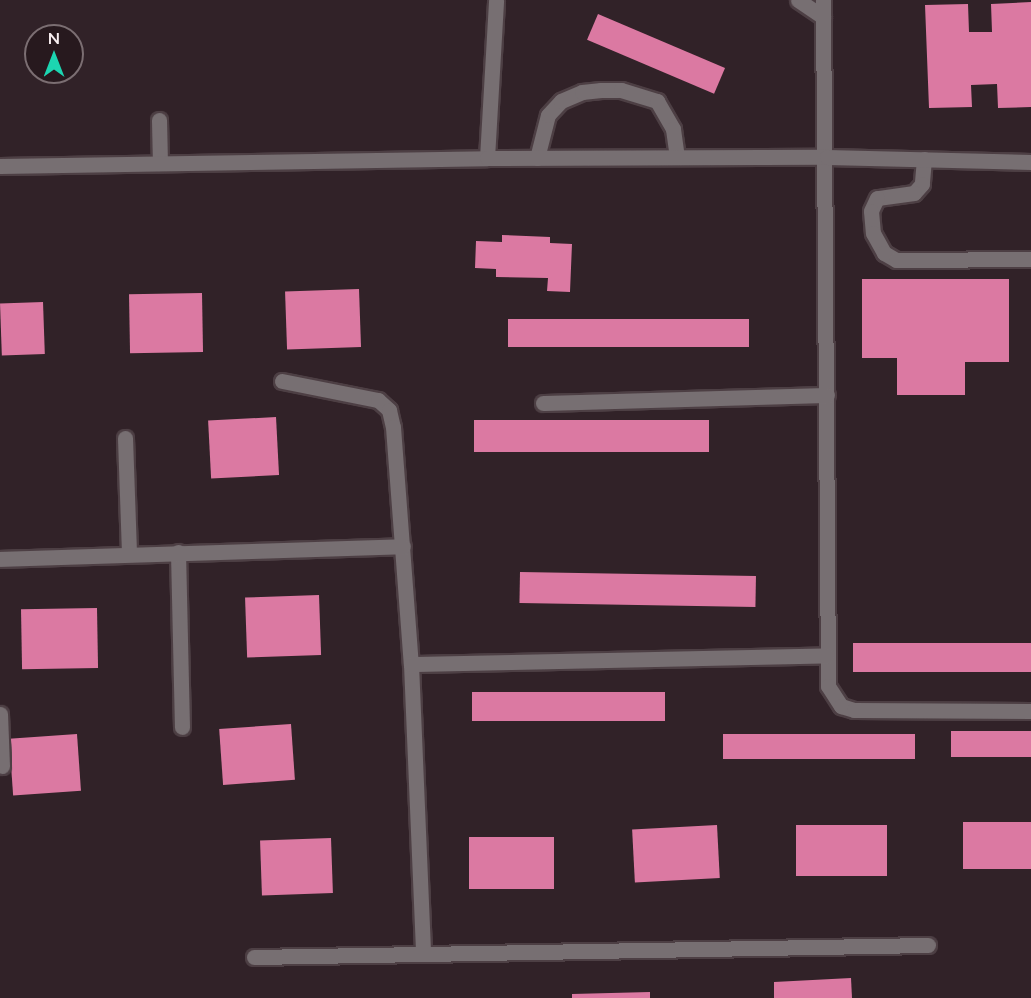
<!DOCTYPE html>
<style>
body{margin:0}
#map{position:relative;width:1031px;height:998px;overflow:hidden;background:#312228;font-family:Lato,sans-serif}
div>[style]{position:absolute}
.building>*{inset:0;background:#db79a2;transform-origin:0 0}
.roads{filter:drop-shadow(2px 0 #4d3f44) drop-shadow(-2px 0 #4d3f44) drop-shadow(0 2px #4d3f44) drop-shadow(0 -2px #4d3f44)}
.minor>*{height:15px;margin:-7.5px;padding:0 7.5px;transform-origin:7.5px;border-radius:7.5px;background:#776f72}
span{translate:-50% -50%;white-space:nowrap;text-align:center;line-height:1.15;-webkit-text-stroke:6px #27191e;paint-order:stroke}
.north{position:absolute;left:24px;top:24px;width:60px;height:60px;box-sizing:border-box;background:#27191e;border:2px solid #7b6e72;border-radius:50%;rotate:0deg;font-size:16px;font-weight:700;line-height:24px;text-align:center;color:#f8eef1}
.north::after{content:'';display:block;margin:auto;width:21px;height:27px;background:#1cd5b1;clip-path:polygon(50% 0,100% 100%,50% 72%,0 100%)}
</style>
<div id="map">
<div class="building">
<div style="clip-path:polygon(1031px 2px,1031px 107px,998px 108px,997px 84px,971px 85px,972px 107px,929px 108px,925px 5px,968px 4px,969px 32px,992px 32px,991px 4px)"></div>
<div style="left:598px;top:14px;width:138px;height:28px;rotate:23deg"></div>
<div style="clip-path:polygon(502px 235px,550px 237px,550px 243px,572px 244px,570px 292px,547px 291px,548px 278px,496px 277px,496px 269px,475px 268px,476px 241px,502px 242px)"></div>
<div style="clip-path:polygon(862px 279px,1009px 279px,1009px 362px,965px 362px,965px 395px,897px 395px,897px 358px,862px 358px)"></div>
<div style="left:359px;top:289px;width:58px;height:74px;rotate:88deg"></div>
<div style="left:202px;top:293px;width:59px;height:73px;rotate:89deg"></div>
<div style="left:43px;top:302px;width:52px;height:43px;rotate:88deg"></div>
<div style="left:508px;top:319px;width:241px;height:28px"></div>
<div style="left:276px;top:417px;width:58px;height:68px;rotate:87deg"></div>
<div style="left:474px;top:420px;width:235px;height:32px"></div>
<div style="left:520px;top:572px;width:236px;height:31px;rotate:1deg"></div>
<div style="left:319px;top:595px;width:60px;height:74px;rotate:88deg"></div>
<div style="left:97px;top:608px;width:60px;height:76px;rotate:89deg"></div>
<div style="left:1031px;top:643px;width:29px;height:178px;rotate:90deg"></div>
<div style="left:472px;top:692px;width:193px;height:29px"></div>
<div style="left:291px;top:724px;width:56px;height:72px;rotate:86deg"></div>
<div style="left:1031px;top:731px;width:26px;height:80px;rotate:90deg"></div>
<div style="left:77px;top:734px;width:57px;height:68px;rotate:86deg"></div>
<div style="left:723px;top:734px;width:192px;height:25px"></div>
<div style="left:963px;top:822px;width:68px;height:47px"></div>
<div style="left:717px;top:825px;width:53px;height:85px;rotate:87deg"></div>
<div style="left:796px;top:825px;width:91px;height:51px"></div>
<div style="left:469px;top:837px;width:85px;height:52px"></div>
<div style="left:331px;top:838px;width:55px;height:71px;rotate:88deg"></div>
<div style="clip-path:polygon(851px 978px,852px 998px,774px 998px,774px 982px)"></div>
<div style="clip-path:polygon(650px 992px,650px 998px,572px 998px,572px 994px)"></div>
</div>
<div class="roads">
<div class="minor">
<div style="left:798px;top:0;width:30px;rotate:34deg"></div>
<div style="left:823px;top:0;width:686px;rotate:89.58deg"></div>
<div style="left:828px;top:686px;width:24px;rotate:57deg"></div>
<div style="left:841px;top:706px;width:14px;rotate:17deg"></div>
<div style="left:854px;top:710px;width:177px;rotate:0.3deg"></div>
<div style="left:159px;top:120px;width:43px;rotate:88.7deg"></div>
<div style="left:487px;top:158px;width:158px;rotate:-86.7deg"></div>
<div style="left:537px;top:158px;width:44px;rotate:-75.7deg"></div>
<div style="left:548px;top:115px;width:19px;rotate:-47deg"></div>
<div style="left:561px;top:101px;width:23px;rotate:-23deg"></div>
<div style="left:582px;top:92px;width:19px;rotate:-6deg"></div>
<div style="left:601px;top:90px;width:20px"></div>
<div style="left:621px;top:90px;width:38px;rotate:17deg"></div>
<div style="left:657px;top:101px;width:32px;rotate:60deg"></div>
<div style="left:673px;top:129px;width:28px;rotate:82deg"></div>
<div style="left:924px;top:159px;width:25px;rotate:95deg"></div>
<div style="left:922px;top:184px;width:12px;rotate:132deg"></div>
<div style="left:914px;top:193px;width:37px;rotate:172deg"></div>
<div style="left:877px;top:198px;width:14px;rotate:115deg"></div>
<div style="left:871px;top:211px;width:22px;rotate:85deg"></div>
<div style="left:873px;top:233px;width:23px;rotate:61deg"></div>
<div style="left:884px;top:253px;width:14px;rotate:30deg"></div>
<div style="left:896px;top:260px;width:135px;rotate:-0.4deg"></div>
<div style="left:0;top:166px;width:487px;rotate:-0.9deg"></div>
<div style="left:487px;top:158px;width:340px;rotate:-0.2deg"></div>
<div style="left:827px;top:157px;width:204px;rotate:1.4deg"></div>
<div style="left:282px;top:381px;width:98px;rotate:11.2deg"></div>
<div style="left:378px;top:400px;width:15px;rotate:42deg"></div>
<div style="left:389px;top:410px;width:17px;rotate:77deg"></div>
<div style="left:393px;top:427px;width:238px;rotate:85.7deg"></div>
<div style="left:411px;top:664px;width:288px;rotate:87.6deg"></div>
<div style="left:543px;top:403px;width:284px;rotate:-1.6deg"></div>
<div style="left:125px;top:438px;width:116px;rotate:88deg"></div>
<div style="left:178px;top:552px;width:175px;rotate:88.7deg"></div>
<div style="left:0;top:559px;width:403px;rotate:-1.8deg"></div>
<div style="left:411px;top:664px;width:416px;rotate:-1.2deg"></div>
<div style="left:0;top:714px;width:52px;rotate:87.8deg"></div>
<div style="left:254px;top:957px;width:674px;rotate:-1.02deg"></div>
</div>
</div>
<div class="north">N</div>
</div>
